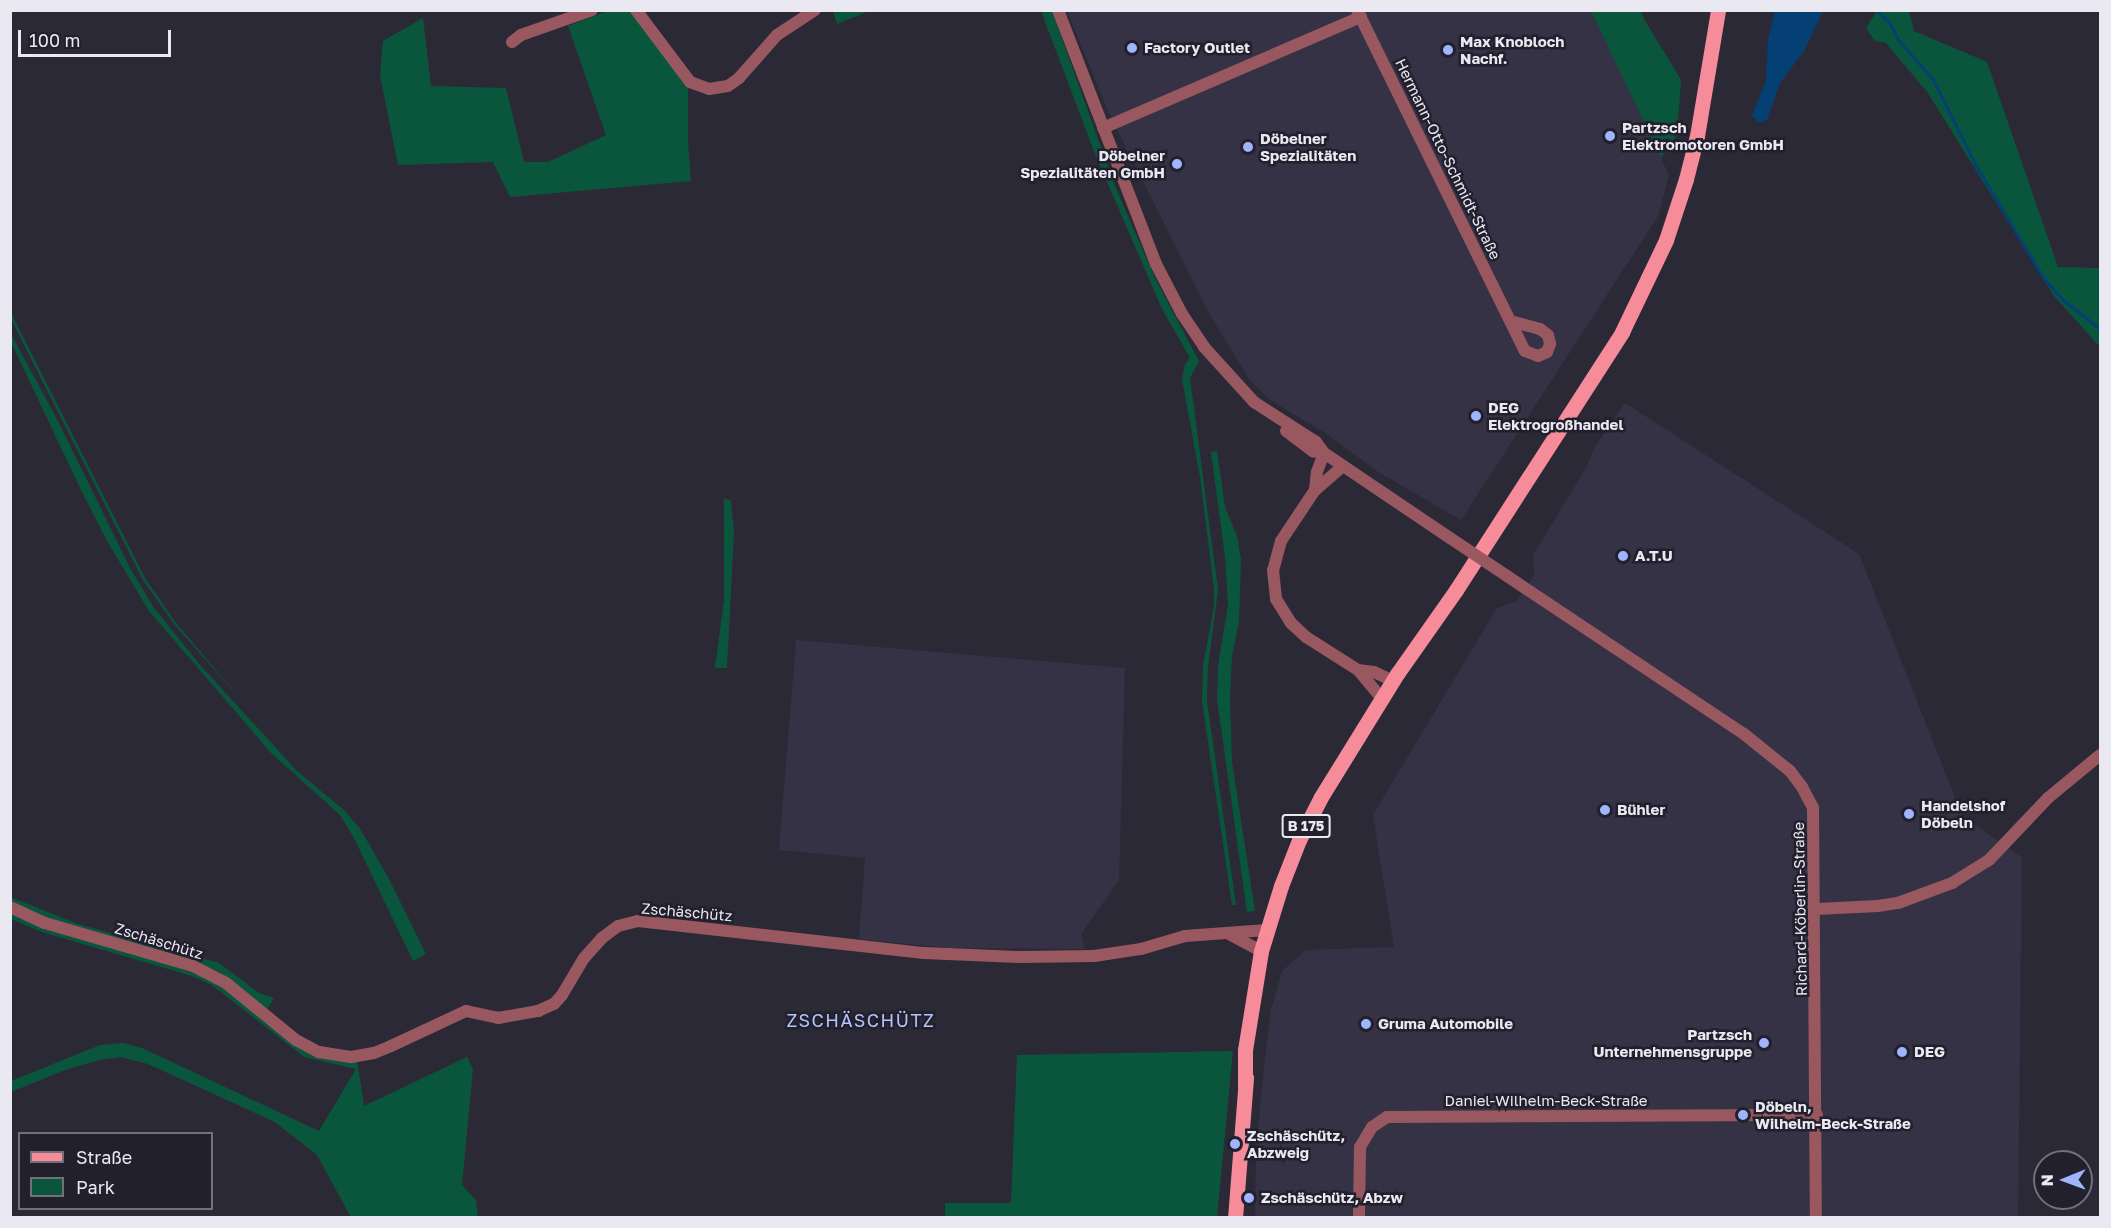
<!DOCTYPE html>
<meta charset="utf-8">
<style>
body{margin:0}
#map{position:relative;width:2111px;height:1228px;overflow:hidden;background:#2c2937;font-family:"Golos Text",sans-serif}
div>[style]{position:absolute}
.built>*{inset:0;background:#353245}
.green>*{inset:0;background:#0a563d}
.water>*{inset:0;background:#044073}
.stream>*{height:3px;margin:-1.5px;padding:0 1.5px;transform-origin:1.5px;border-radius:1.5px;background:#044073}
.minor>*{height:12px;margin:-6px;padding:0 6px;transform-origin:6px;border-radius:6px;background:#995860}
.major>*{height:15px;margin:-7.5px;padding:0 7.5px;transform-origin:7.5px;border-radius:7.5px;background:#f68c9a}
.minor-bridge>*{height:12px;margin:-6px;padding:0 6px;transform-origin:6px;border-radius:6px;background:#995860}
.dots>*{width:16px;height:16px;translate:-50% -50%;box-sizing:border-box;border:3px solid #22202d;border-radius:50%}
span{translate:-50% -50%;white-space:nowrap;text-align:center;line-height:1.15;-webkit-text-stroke:5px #22202d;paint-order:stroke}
.shield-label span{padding:2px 4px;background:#22202d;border:2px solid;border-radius:4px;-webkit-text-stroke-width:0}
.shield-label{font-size:14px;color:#eae8f1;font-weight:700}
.poi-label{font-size:15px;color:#eae8f1;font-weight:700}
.left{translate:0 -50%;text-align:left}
.right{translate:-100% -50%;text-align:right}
.street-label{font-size:15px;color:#eae8f1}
.quarter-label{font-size:18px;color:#b3c4fb;letter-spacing:1.5px}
.frame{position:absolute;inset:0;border:12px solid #eae8f1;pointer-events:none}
.legend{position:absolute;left:18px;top:1132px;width:195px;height:78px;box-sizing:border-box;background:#22202d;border:2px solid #72707b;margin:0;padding:8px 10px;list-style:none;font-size:18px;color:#eae8f1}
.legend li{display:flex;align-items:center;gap:12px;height:30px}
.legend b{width:30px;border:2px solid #72707b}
.north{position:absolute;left:2033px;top:1150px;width:60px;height:60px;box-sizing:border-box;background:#22202d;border:2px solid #72707b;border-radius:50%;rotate:269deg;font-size:16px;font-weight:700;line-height:24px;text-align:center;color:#eae8f1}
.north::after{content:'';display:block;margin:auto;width:21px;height:27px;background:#9eb4fd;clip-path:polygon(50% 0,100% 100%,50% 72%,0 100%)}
.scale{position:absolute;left:18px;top:30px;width:153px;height:27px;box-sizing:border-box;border:3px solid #eae8f1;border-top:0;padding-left:8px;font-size:18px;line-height:21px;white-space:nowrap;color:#eae8f1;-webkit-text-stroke:4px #22202d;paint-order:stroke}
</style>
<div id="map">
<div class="built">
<div style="clip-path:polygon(1067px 11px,1591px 11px,1669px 175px,1658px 216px,1461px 520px,1380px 473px,1327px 434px,1270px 400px,1249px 379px,1207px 310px,1109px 113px)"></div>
<div style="clip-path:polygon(1625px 403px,1859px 554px,1962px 815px,2022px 858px,2018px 1217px,1255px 1218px,1256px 1152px,1264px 1066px,1271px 1010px,1282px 971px,1306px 950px,1394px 947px,1373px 815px,1497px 608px,1517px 601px,1534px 575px,1533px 555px,1586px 468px,1595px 447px)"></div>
<div style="clip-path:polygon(796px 640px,1125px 668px,1119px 880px,1081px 934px,1085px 949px,949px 948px,859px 939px,865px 858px,779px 850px)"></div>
</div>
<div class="green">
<div style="clip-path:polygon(607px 11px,633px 11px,688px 86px,688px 143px,691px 181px,510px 197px,493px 162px,398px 165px,380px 75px,383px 41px,423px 18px,431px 86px,506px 88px,524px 162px,548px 162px,606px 135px,568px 26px)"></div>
<div style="clip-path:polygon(833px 11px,833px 10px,869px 11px,837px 24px)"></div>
<div style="clip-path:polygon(1041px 11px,1052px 11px,1115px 186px,1156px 280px,1199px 361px,1190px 378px,1218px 590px,1208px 667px,1207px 701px,1236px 905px,1232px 905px,1202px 701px,1203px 666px,1214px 606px,1214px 589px,1200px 477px,1182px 379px,1185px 364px,1190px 358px,1162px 309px,1095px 154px)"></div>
<div style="clip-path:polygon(1591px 11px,1641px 11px,1644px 19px,1681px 80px,1677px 135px,1661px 158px)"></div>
<div style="clip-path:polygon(1877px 11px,1909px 11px,1914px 31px,1987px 62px,2058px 267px,2100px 268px,2100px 347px,2054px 296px,1928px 93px,1886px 43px,1875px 41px,1866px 28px)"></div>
<div style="clip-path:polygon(11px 313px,145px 578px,176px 623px,244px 703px,174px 624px,143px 580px,11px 319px)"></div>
<div style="clip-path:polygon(10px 332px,59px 423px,130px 568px,154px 608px,201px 666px,276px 748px,296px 770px,346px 812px,361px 830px,389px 879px,426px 954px,413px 961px,354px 838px,340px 815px,271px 753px,149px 611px,106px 539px,81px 490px,11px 342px)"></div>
<div style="clip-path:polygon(1217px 451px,1225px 507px,1237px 536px,1241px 560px,1239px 621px,1232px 656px,1230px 698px,1232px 762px,1255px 911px,1247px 912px,1217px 699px,1218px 666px,1228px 605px,1225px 557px,1211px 452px)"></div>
<div style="clip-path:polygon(724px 498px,731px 501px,734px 532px,727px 668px,715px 668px,724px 600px)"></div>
<div style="clip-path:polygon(10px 897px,78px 924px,219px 963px,259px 993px,274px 998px,267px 1010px,218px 971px,46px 919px,11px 902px)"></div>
<div style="clip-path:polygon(11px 912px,215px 980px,279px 1032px,357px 1060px,364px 1106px,467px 1057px,473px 1069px,462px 1185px,476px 1200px,478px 1217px,351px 1217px,317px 1155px,275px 1122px,148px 1064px,121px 1057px,100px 1060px,65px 1070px,11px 1092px,11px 1081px,100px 1045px,123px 1043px,142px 1048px,319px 1131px,356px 1069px,304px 1057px,212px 985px,192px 976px,42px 932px,11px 919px)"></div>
<div style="clip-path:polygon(1233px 1051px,1217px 1217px,945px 1217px,945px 1203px,1011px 1203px,1017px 1055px)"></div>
</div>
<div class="water">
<div style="clip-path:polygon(1775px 11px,1823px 11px,1804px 51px,1780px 83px,1767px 120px,1759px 123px,1752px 116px,1766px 80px,1768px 39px)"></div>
</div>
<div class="stream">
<div style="left:1876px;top:10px;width:18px;rotate:43deg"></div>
<div style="left:1889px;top:22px;width:21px;rotate:62deg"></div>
<div style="left:1899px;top:41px;width:50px;rotate:48.3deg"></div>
<div style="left:1932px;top:78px;width:96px;rotate:63.4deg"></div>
<div style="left:1975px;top:164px;width:134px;rotate:59deg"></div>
<div style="left:2044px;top:279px;width:27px;rotate:48deg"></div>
<div style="left:2062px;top:299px;width:48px;rotate:38.3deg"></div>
</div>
<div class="minor">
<div style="left:636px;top:10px;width:90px;rotate:53.1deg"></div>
<div style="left:690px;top:82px;width:20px;rotate:20deg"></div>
<div style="left:709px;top:89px;width:19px;rotate:-9deg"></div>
<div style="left:728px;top:86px;width:14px;rotate:-36deg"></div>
<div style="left:739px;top:78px;width:57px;rotate:-48.5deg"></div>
<div style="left:777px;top:35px;width:45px;rotate:-33.3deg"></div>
<div style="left:1058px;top:10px;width:272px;rotate:68.9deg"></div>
<div style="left:1156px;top:264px;width:56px;rotate:62.5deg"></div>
<div style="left:1182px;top:314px;width:40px;rotate:56deg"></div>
<div style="left:1204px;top:347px;width:74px;rotate:47.7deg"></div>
<div style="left:1254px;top:402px;width:74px;rotate:32.8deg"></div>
<div style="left:1316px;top:442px;width:14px;rotate:54deg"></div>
<div style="left:1324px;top:453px;width:152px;rotate:34deg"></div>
<div style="left:1357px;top:10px;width:380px;rotate:63.8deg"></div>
<div style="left:1525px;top:351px;width:14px;rotate:21deg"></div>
<div style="left:1538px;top:356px;width:10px;rotate:-24deg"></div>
<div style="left:1547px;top:352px;width:9px;rotate:-69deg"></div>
<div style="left:1550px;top:344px;width:9px;rotate:-103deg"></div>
<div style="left:1548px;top:335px;width:10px;rotate:-143deg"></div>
<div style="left:1540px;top:329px;width:30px;rotate:-165deg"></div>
<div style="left:512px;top:42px;width:11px;rotate:-38deg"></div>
<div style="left:521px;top:35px;width:75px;rotate:-19.4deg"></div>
<div style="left:1103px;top:128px;width:281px;rotate:-23.3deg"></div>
<div style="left:1286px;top:431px;width:34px;rotate:37deg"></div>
<div style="left:1313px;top:451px;width:11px;rotate:10deg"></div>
<div style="left:1343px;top:466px;width:37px;rotate:139deg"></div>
<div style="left:1315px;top:490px;width:61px;rotate:123.7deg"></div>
<div style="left:1281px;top:541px;width:30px;rotate:105deg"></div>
<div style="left:1273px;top:570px;width:29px;rotate:84deg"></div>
<div style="left:1276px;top:599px;width:28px;rotate:58deg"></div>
<div style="left:1291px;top:623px;width:21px;rotate:43deg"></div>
<div style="left:1306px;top:637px;width:62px;rotate:32.4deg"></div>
<div style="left:1358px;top:670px;width:16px;rotate:7deg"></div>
<div style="left:1374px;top:672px;width:21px;rotate:25deg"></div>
<div style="left:1315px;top:490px;width:18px;rotate:-84deg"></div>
<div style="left:1317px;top:472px;width:20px;rotate:-70deg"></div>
<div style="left:1507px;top:576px;width:285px;rotate:33.7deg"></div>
<div style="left:1744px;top:734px;width:59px;rotate:38.8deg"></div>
<div style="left:1790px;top:771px;width:20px;rotate:53deg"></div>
<div style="left:1802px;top:787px;width:24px;rotate:62deg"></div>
<div style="left:1813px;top:808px;width:410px;rotate:89.6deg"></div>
<div style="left:1358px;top:670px;width:38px;rotate:50deg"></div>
<div style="left:10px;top:907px;width:38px;rotate:25deg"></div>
<div style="left:45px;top:923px;width:154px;rotate:16.2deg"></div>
<div style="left:193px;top:966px;width:37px;rotate:27deg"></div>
<div style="left:226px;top:983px;width:90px;rotate:39.2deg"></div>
<div style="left:296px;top:1040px;width:26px;rotate:28deg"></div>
<div style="left:319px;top:1052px;width:32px;rotate:9deg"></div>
<div style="left:351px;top:1057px;width:23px;rotate:-10deg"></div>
<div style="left:374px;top:1053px;width:18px;rotate:-22deg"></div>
<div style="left:391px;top:1046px;width:83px;rotate:-25deg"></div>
<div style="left:466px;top:1011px;width:33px;rotate:12deg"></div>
<div style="left:498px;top:1018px;width:41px;rotate:-9.9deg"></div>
<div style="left:538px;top:1011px;width:17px;rotate:-24deg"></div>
<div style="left:554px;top:1004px;width:12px;rotate:-48deg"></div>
<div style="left:562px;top:995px;width:43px;rotate:-59.3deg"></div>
<div style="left:584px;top:958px;width:27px;rotate:-48deg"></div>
<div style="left:602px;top:938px;width:20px;rotate:-37deg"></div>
<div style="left:618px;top:926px;width:21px;rotate:-14deg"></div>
<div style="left:638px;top:921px;width:288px;rotate:6.4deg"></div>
<div style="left:924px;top:953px;width:97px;rotate:2.4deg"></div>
<div style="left:1021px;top:957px;width:73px;rotate:-0.8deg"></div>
<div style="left:1094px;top:956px;width:48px;rotate:-8.5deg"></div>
<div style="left:1141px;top:949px;width:46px;rotate:-16.5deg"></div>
<div style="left:1185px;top:936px;width:82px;rotate:-4.2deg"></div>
<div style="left:1816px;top:909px;width:62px;rotate:-2.8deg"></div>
<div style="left:1878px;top:906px;width:20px;rotate:-9deg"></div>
<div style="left:1898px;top:903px;width:58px;rotate:-20.3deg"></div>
<div style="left:1952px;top:883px;width:44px;rotate:-31.9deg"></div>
<div style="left:1989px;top:860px;width:86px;rotate:-46.4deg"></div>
<div style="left:2048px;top:798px;width:67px;rotate:-39.6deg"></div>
<div style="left:1229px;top:934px;width:36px;rotate:28deg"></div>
<div style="left:1359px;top:1218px;width:71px;rotate:-89.2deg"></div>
<div style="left:1360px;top:1147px;width:23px;rotate:-59deg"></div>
<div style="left:1372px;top:1127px;width:18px;rotate:-34deg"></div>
<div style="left:1387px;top:1117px;width:430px;rotate:-0.3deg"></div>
</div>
<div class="major">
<div style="left:1245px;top:1086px;width:36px;rotate:-90deg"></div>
<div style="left:1245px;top:1050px;width:100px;rotate:-80.8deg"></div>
<div style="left:1261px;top:951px;width:68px;rotate:-72.9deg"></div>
<div style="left:1281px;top:886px;width:49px;rotate:-68.6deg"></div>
<div style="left:1299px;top:840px;width:48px;rotate:-62.9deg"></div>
<div style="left:1321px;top:797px;width:145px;rotate:-58.3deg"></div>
<div style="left:1397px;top:674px;width:103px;rotate:-54.9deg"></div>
<div style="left:1456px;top:590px;width:307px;rotate:-57.2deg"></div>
<div style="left:1622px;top:332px;width:102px;rotate:-64.4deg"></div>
<div style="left:1666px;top:240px;width:64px;rotate:-71.8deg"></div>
<div style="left:1686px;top:179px;width:44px;rotate:-75.7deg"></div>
<div style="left:1697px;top:136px;width:128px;rotate:-80.5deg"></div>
<div style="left:1235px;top:1218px;width:141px;rotate:-85.5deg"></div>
</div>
<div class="minor-bridge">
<div style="left:1450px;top:538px;width:69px;rotate:33.7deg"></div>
</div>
<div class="dots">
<div style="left:1132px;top:48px;background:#9eb4fd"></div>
<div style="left:1448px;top:50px;background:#9eb4fd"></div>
<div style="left:1610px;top:136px;background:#9eb4fd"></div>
<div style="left:1248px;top:147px;background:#9eb4fd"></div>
<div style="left:1177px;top:164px;background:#9eb4fd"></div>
<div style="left:1476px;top:416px;background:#9eb4fd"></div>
<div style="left:1623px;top:556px;background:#9eb4fd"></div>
<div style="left:1605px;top:810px;background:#9eb4fd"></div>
<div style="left:1909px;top:814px;background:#9eb4fd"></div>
<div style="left:1366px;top:1024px;background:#9eb4fd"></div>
<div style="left:1764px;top:1043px;background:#9eb4fd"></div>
<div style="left:1902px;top:1052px;background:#9eb4fd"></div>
<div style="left:1743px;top:1115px;background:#9eb4fd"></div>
<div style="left:1235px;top:1144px;background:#9eb4fd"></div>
<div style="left:1249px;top:1198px;background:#9eb4fd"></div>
</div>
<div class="shield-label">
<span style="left:1306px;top:826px">B 175</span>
</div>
<div class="poi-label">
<span class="left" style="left:1460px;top:50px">Max Knobloch<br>Nachf.</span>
<span class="left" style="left:1144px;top:48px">Factory Outlet</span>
<span class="left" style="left:1622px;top:136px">Partzsch<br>Elektromotoren GmbH</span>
<span class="left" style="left:1260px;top:147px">Döbelner<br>Spezialitäten</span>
<span class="right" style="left:1165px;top:164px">Döbelner<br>Spezialitäten GmbH</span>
<span class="left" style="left:1488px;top:416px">DEG<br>Elektrogroßhandel</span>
<span class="left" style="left:1635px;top:556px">A.T.U</span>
<span class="left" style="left:1921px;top:814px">Handelshof<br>Döbeln</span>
<span class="left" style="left:1617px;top:810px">Bühler</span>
<span class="left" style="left:1378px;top:1024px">Gruma Automobile</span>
<span class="right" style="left:1752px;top:1043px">Partzsch<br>Unternehmensgruppe</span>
<span class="left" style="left:1914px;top:1052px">DEG</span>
<span class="left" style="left:1755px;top:1115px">Döbeln,<br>Wilhelm-Beck-Straße</span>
<span class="left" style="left:1247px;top:1144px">Zschäschütz,<br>Abzweig</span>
<span class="left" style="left:1261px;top:1198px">Zschäschütz, Abzw</span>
</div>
<div class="street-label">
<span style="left:1448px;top:159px;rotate:64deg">Hermann-Otto-Schmidt-Straße</span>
<span style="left:1800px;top:909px;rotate:-91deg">Richard-Köberlin-Straße</span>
<span style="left:687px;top:912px;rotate:5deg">Zschäschütz</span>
<span style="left:159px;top:941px;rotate:17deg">Zschäschütz</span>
<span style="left:1546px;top:1101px">Daniel-Wilhelm-Beck-Straße</span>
</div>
<div class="quarter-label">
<span style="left:861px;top:1020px">ZSCHÄSCHÜTZ</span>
</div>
<div class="frame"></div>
<ul class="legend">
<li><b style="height:8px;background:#f68c9a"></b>Straße</li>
<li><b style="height:16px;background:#0a563d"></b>Park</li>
</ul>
<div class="north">N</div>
<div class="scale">100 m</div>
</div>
